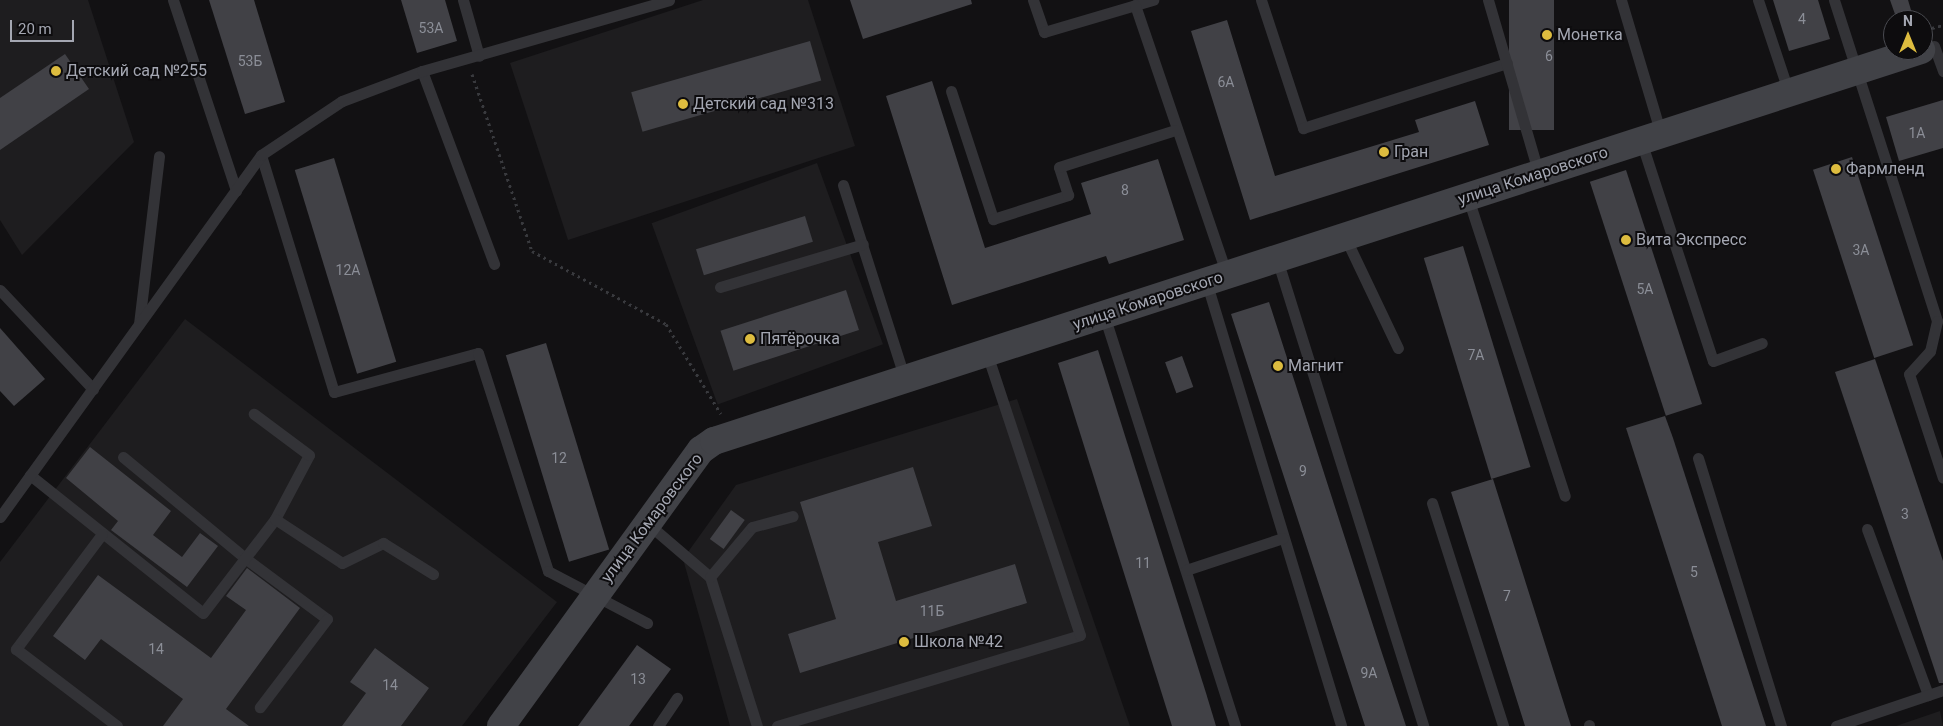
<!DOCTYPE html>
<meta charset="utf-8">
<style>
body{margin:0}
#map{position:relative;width:1943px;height:726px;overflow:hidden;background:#121113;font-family:Roboto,sans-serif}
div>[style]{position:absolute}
.built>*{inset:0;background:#1e1d1f;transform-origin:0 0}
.building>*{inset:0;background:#414146;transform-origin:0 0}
.path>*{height:3px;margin-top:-1.5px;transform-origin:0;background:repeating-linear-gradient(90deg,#393a3e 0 2.5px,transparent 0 6.5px)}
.lane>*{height:11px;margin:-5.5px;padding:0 5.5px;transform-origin:5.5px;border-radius:5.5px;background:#333337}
.secondary>*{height:28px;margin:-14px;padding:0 14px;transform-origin:14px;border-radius:14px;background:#414247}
.dots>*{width:14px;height:14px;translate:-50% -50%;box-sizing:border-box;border:2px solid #0d0c0e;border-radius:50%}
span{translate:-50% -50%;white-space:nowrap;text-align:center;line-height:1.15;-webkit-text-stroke:4px #0d0c0e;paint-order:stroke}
.number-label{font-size:14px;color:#8b8e97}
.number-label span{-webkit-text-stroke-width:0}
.poi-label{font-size:16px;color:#a4a7b2}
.left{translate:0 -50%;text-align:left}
.street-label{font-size:16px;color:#a4a7b2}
.north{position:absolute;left:1883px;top:10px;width:50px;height:50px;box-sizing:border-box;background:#0d0c0e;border:1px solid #494a50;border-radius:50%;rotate:0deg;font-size:14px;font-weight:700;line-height:20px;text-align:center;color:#a4a7b2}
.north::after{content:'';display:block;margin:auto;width:18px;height:22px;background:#ddbc3f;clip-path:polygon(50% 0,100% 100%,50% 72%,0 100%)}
.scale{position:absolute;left:10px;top:20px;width:64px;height:22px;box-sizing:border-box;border:2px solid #a4a7b2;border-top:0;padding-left:6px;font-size:15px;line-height:18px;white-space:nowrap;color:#a4a7b2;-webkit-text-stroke:4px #0d0c0e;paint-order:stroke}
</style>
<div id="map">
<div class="built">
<div style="clip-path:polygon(0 0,88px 0,134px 142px,22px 255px,0 220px)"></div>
<div style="clip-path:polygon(703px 0,808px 0,855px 146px,568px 240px,510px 63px)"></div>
<div style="left:817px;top:163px;width:193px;height:176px;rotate:70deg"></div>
<div style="clip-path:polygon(185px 319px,557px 602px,462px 726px,0 726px,0 562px)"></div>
<div style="clip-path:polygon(1017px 399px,1130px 726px,730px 726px,683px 559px,736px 485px)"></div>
<div style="clip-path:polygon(1940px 711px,1943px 726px,1896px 726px)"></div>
</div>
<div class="building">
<div style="clip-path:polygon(209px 0,254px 0,285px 102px,245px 114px)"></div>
<div style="clip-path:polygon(401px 0,445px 0,457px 41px,417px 53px)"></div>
<div style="clip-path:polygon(850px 0,971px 0,972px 4px,863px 39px)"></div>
<div style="left:1509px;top:0;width:45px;height:130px"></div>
<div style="clip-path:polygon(1773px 0,1818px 0,1830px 39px,1789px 51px)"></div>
<div style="clip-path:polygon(1890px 0,1908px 0,1914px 20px,1897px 20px)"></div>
<div style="clip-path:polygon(1227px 20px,1275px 176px,1419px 132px,1415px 120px,1475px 101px,1489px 145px,1250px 220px,1191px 31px)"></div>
<div style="left:810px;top:41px;width:41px;height:186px;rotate:74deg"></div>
<div style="clip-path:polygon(65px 54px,89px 89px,0 150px,0 98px)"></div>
<div style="clip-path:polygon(932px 81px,985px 248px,1091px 214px,1081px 183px,1158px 159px,1184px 240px,1109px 264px,1106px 256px,952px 305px,886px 96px)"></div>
<div style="clip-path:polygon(1943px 100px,1943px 148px,1899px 161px,1886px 117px)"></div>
<div style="left:1852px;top:157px;width:198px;height:41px;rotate:72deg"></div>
<div style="left:334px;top:158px;width:213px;height:41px;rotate:73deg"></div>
<div style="left:1626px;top:170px;width:246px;height:38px;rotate:72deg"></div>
<div style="left:805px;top:216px;width:27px;height:114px;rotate:73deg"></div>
<div style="left:1463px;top:246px;width:231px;height:41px;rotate:73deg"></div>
<div style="left:846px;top:290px;width:42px;height:132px;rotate:72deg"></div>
<div style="clip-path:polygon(1269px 302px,1380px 647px,1406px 726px,1365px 726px,1231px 314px)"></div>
<div style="clip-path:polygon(0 328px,45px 379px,14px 406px,0 391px)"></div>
<div style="left:546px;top:343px;width:216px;height:42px;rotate:73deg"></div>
<div style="clip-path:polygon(1098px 350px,1206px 693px,1216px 726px,1172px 726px,1058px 363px)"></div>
<div style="left:1182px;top:356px;width:33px;height:18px;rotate:70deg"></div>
<div style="clip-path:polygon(1875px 359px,1943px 561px,1943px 683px,1939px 683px,1835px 372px)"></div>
<div style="clip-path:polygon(1665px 416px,1673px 438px,1766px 726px,1722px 726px,1626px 428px)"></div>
<div style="clip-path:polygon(90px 447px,171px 511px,153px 535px,182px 557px,200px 533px,218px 546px,187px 587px,111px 530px,118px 521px,66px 478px)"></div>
<div style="clip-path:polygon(913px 467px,932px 526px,878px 542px,896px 601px,1015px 564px,1027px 603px,800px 673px,788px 634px,836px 619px,800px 502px)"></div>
<div style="clip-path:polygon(1493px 479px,1571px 726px,1525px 726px,1491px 618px,1451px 492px)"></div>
<div style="left:731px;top:510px;width:17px;height:36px;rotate:36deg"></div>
<div style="clip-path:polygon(247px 568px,300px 608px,226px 709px,249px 726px,163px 726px,183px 699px,101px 639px,85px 660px,53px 636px,98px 575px,211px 658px,246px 610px,226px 596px)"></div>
<div style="clip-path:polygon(637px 645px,671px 669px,629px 726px,578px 726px)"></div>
<div style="clip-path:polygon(375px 648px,429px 688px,401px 726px,342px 726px,366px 693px,350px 682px)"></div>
</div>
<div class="path">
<div style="left:1932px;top:28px;width:11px;rotate:-15deg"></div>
<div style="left:472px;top:74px;width:187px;rotate:71.3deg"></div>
<div style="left:532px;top:251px;width:153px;rotate:28.6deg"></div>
<div style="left:666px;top:324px;width:105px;rotate:58.6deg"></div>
</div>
<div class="lane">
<div style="left:173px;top:0;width:201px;rotate:71.7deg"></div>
<div style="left:463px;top:0;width:58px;rotate:74.1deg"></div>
<div style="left:1033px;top:0;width:34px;rotate:71deg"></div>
<div style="left:1044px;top:32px;width:114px;rotate:-16.4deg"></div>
<div style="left:1261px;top:0;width:135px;rotate:71.8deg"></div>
<div style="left:1303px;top:128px;width:214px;rotate:-17.7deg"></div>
<div style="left:1488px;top:0;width:181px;rotate:73.7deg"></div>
<div style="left:1621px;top:0;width:140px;rotate:73.4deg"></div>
<div style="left:1758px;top:0;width:98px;rotate:71.6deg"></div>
<div style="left:1834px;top:0;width:337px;rotate:72.2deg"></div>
<div style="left:1937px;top:321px;width:31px;rotate:103deg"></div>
<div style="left:1930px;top:351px;width:31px;rotate:132deg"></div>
<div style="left:1909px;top:374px;width:109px;rotate:71.9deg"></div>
<div style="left:1135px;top:5px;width:285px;rotate:71.2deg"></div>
<div style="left:1934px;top:46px;width:27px;rotate:70deg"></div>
<div style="left:422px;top:71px;width:206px;rotate:69.5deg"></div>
<div style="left:951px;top:91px;width:135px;rotate:71.8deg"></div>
<div style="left:993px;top:219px;width:79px;rotate:-17.7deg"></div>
<div style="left:1068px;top:195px;width:29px;rotate:-108deg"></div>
<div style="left:1059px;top:167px;width:122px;rotate:-17.7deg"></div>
<div style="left:1641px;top:141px;width:231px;rotate:71.9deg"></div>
<div style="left:1713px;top:361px;width:52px;rotate:-20.2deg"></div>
<div style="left:261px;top:155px;width:248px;rotate:72.9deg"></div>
<div style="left:334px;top:392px;width:149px;rotate:-15.2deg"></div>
<div style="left:478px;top:353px;width:229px;rotate:72.2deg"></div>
<div style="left:548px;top:571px;width:112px;rotate:27.7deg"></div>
<div style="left:843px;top:185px;width:204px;rotate:72.3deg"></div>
<div style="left:1468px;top:198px;width:313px;rotate:72deg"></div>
<div style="left:1345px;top:237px;width:123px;rotate:64.5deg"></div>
<div style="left:1277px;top:259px;width:489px;rotate:72.6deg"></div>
<div style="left:1206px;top:281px;width:465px;rotate:73.1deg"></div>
<div style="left:720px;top:287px;width:149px;rotate:-16.7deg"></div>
<div style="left:0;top:290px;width:136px;rotate:46.8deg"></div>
<div style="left:1104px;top:315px;width:431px;rotate:72.3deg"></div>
<div style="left:139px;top:324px;width:169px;rotate:-83.2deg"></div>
<div style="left:123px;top:457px;width:158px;rotate:39.6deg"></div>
<div style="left:245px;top:558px;width:102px;rotate:36.6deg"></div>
<div style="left:327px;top:619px;width:111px;rotate:127.3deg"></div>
<div style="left:1698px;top:458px;width:281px;rotate:72.8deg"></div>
<div style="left:30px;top:475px;width:221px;rotate:38.6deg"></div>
<div style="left:203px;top:613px;width:118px;rotate:-52.5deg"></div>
<div style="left:275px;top:519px;width:72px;rotate:-62deg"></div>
<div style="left:309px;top:455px;width:69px;rotate:-143.3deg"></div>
<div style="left:1432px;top:503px;width:234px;rotate:72.3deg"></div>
<div style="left:0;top:517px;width:446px;rotate:-54.2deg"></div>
<div style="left:261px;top:155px;width:97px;rotate:-33.7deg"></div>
<div style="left:342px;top:101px;width:85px;rotate:-20.6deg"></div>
<div style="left:422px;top:71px;width:257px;rotate:-16deg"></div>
<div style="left:275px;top:519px;width:80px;rotate:33.3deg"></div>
<div style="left:342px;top:563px;width:46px;rotate:-26deg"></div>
<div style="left:383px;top:543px;width:59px;rotate:31.8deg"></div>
<div style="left:647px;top:523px;width:83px;rotate:40.6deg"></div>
<div style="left:710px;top:577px;width:156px;rotate:72.5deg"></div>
<div style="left:1867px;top:529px;width:177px;rotate:69.8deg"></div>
<div style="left:102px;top:534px;width:144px;rotate:126.8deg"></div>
<div style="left:16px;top:649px;width:127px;rotate:37.3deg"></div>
<div style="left:1186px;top:570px;width:102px;rotate:-18.3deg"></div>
<div style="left:710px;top:577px;width:65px;rotate:-50deg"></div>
<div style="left:752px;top:527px;width:42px;rotate:-15deg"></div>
<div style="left:1589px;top:725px;width:1px;rotate:90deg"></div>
<div style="left:658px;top:726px;width:34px;rotate:-56deg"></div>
<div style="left:777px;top:726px;width:316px;rotate:-16.7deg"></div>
<div style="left:1080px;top:635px;width:297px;rotate:-108.3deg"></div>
<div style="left:1836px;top:726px;width:113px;rotate:-18.6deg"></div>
</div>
<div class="secondary">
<div style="left:501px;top:726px;width:341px;rotate:-54.1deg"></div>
<div style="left:701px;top:450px;width:16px;rotate:-35deg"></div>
<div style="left:714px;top:441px;width:1269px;rotate:-17.95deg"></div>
</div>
<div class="dots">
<div style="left:1547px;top:35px;background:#ddbc3f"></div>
<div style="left:56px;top:71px;background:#ddbc3f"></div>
<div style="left:683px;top:104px;background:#ddbc3f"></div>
<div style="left:1384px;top:152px;background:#ddbc3f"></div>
<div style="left:1836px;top:169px;background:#ddbc3f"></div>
<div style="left:1626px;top:240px;background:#ddbc3f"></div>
<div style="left:750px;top:339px;background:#ddbc3f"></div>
<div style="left:1278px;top:366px;background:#ddbc3f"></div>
<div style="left:904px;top:642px;background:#ddbc3f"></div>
</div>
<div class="number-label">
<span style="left:1802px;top:19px">4</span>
<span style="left:431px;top:28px">53А</span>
<span style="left:1549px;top:56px">6</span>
<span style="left:250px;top:61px">53Б</span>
<span style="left:1226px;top:82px">6А</span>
<span style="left:1917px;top:133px">1А</span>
<span style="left:1125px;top:190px">8</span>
<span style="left:1861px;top:250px">3А</span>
<span style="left:348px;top:270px">12А</span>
<span style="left:1645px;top:289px">5А</span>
<span style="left:1476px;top:355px">7А</span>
<span style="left:559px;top:458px">12</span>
<span style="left:1303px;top:471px">9</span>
<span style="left:1905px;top:514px">3</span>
<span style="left:1143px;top:563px">11</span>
<span style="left:1694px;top:572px">5</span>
<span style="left:1507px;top:596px">7</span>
<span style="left:932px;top:611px">11Б</span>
<span style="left:156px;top:649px">14</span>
<span style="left:1369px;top:673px">9А</span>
<span style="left:638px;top:679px">13</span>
<span style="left:390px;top:685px">14</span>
</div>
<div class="poi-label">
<span class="left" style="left:1557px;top:35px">Монетка</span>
<span class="left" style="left:66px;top:71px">Детский сад №255</span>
<span class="left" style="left:693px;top:104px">Детский сад №313</span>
<span class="left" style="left:1394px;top:152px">Гран</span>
<span class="left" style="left:1846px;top:169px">Фармленд</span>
<span class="left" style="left:1636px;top:240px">Вита Экспресс</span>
<span class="left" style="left:760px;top:339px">Пятёрочка</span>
<span class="left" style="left:1288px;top:366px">Магнит</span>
<span class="left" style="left:914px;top:642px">Школа №42</span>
</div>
<div class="street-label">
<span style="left:1533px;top:176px;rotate:-18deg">улица Комаровского</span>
<span style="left:1148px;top:301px;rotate:-18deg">улица Комаровского</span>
<span style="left:652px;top:518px;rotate:-53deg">улица Комаровского</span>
</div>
<div class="north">N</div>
<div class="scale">20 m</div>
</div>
